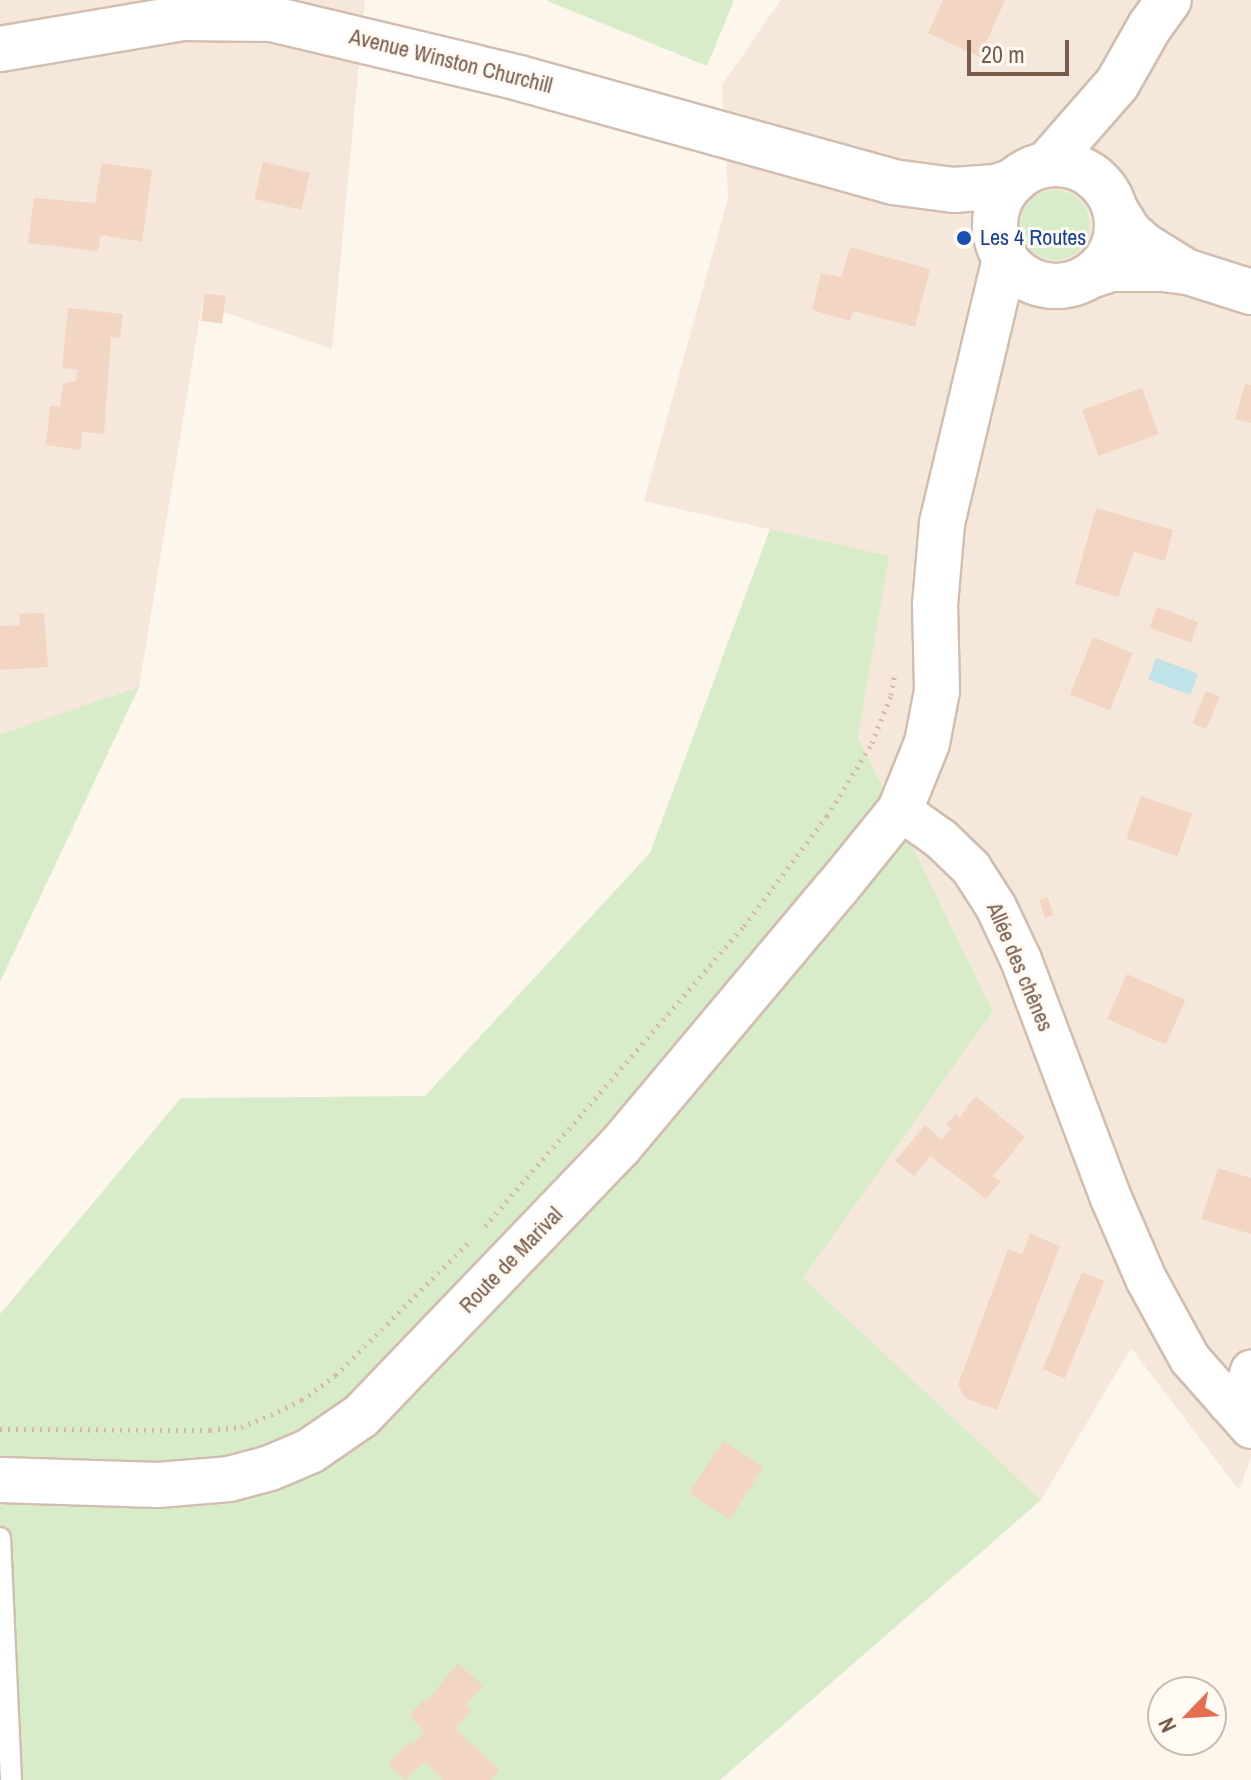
<!DOCTYPE html>
<meta charset="utf-8">
<style>
body{margin:0}
#map{position:relative;width:1251px;height:1780px;overflow:hidden;background:#fdf6ec;font-family:"Archivo Narrow",sans-serif}
div>[style]{position:absolute}
.residential>*{inset:0;background:#f5e8da}
.green>*{inset:0;background:#d8ecc9}
.round{border-radius:50%}
.water>*{inset:0;background:#bfe3e8;transform-origin:0 0}
.building>*{inset:0;background:#f3d5c3;transform-origin:0 0}
.path>*{height:5px;margin-top:-2.5px;transform-origin:0;background:repeating-linear-gradient(90deg,#d9b8a5 0 2px,transparent 0 8px)}
.roads{filter:drop-shadow(2px 0 #d1beb0) drop-shadow(-2px 0 #d1beb0) drop-shadow(0 2px #d1beb0) drop-shadow(0 -2px #d1beb0)}
.service>*{height:20px;margin:-10px;padding:0 10px;transform-origin:10px;border-radius:10px;background:#fff}
.minor>*{height:40px;margin:-20px;padding:0 20px;transform-origin:20px;border-radius:20px;background:#fff}
.tertiary>*{height:44px;margin:-22px;padding:0 22px;transform-origin:22px;border-radius:22px;background:#fff}
.secondary>*{height:44px;margin:-22px;padding:0 22px;transform-origin:22px;border-radius:22px;background:#fff}
.secondary>.ring{margin:-22px;padding:0;box-sizing:content-box;background:none;border:44px solid #fff;border-radius:50%}
.dots>*{width:22px;height:22px;translate:-50% -50%;box-sizing:border-box;border:4px solid #fffaf3;border-radius:50%}
span{translate:-50% -50%;white-space:nowrap;text-align:center;line-height:1.15;-webkit-text-stroke:6px #fffaf3;paint-order:stroke}
.street-label{font-size:22px;color:#7a5c4d}
.transit-label{font-size:22px;color:#164399}
.left{translate:0 -50%;text-align:left}
.north{position:absolute;left:1147px;top:1676px;width:80px;height:80px;box-sizing:border-box;background:#fffaf3;border:2px solid #cabbb1;border-radius:50%;rotate:245deg;font-size:22px;font-weight:700;line-height:32px;text-align:center;color:#7a5c4d}
.north::after{content:'';display:block;margin:auto;width:28px;height:36px;background:#e76f51;clip-path:polygon(50% 0,100% 100%,50% 72%,0 100%)}
.scale{position:absolute;left:967px;top:40px;width:102px;height:36px;box-sizing:border-box;border:4px solid #7a5c4d;border-top:0;padding-left:10px;font-size:24px;line-height:28px;white-space:nowrap;color:#7a5c4d;-webkit-text-stroke:6px #fffaf3;paint-order:stroke}
</style>
<div id="map">
<div class="residential">
<div style="clip-path:polygon(0 0,365px 0,332px 349px,202px 305px,139px 687px,0 734px)"></div>
<div style="clip-path:polygon(781px 0,1251px 0,1251px 1457px,1239px 1490px,1131px 1348px,1041px 1500px,802px 1278px,993px 1011px,858px 737px,888px 556px,644px 501px,728px 198px,722px 85px)"></div>
</div>
<div class="green">
<div style="clip-path:polygon(545px 0,734px 0,707px 66px)"></div>
<div class="round" style="left:1020px;top:190px;width:70px;height:70px"></div>
<div style="clip-path:polygon(770px 529px,889px 556px,858px 737px,993px 1011px,803px 1278px,1041px 1500px,720px 1780px,21px 1780px,18px 1686px,0 1670px,0 1314px,181px 1098px,425px 1096px,650px 853px)"></div>
<div style="clip-path:polygon(139px 687px,0 982px,0 734px)"></div>
</div>
<div class="water">
<div style="left:1156px;top:658px;width:45px;height:23px;rotate:20deg"></div>
</div>
<div class="building">
<div style="clip-path:polygon(943px 0,1005px 0,980px 57px,928px 33px)"></div>
<div style="left:263px;top:162px;width:48px;height:38px;rotate:13deg"></div>
<div style="clip-path:polygon(102px 163px,152px 170px,142px 242px,101px 235px,98px 251px,28px 243px,34px 198px,95px 203px)"></div>
<div style="clip-path:polygon(850px 247px,930px 269px,915px 327px,853px 311px,850px 321px,812px 310px,821px 273px,841px 277px)"></div>
<div style="left:205px;top:293px;width:21px;height:28px;rotate:8deg"></div>
<div style="clip-path:polygon(68px 308px,123px 314px,120px 338px,111px 337px,104px 434px,82px 432px,81px 450px,46px 445px,50px 406px,60px 407px,63px 384px,76px 381px,78px 370px,62px 368px)"></div>
<div style="clip-path:polygon(1245px 384px,1251px 385px,1251px 423px,1235px 419px)"></div>
<div style="left:1142px;top:388px;width:49px;height:64px;rotate:70deg"></div>
<div style="clip-path:polygon(1096px 508px,1173px 530px,1165px 561px,1134px 552px,1118px 597px,1075px 584px)"></div>
<div style="left:1157px;top:607px;width:44px;height:22px;rotate:20deg"></div>
<div style="clip-path:polygon(44px 613px,48px 667px,0 670px,0 626px,20px 625px,19px 614px)"></div>
<div style="left:1093px;top:637px;width:43px;height:62px;rotate:22deg"></div>
<div style="left:1206px;top:691px;width:15px;height:35px;rotate:23deg"></div>
<div style="left:1141px;top:796px;width:54px;height:45px;rotate:19deg"></div>
<div style="left:1048px;top:897px;width:19px;height:9px;rotate:74deg"></div>
<div style="left:1127px;top:974px;width:64px;height:49px;rotate:24deg"></div>
<div style="clip-path:polygon(976px 1096px,1025px 1137px,993px 1176px,1001px 1181px,986px 1199px,930px 1156px,914px 1176px,895px 1161px,925px 1125px,942px 1140px,951px 1128px,946px 1125px,956px 1113px,959px 1118px)"></div>
<div style="clip-path:polygon(1218px 1168px,1251px 1178px,1251px 1234px,1201px 1219px)"></div>
<div style="clip-path:polygon(1030px 1234px,1060px 1246px,997px 1410px,965px 1398px,958px 1385px,1008px 1249px,1022px 1254px)"></div>
<div style="left:1082px;top:1272px;width:24px;height:105px;rotate:22deg"></div>
<div style="left:723px;top:1441px;width:48px;height:62px;rotate:33deg"></div>
<div style="clip-path:polygon(458px 1663px,483px 1686px,466px 1705px,472px 1710px,455px 1728px,500px 1770px,491px 1780px,444px 1780px,427px 1765px,428px 1759px,405px 1780px,388px 1764px,409px 1742px,412px 1744px,425px 1731px,409px 1716px,424px 1699px,426px 1702px)"></div>
</div>
<div class="path">
<div style="left:485px;top:1226px;width:396px;rotate:-49.2deg"></div>
<div style="left:744px;top:926px;width:138px;rotate:-53deg"></div>
<div style="left:827px;top:816px;width:86px;rotate:-58.3deg"></div>
<div style="left:872px;top:743px;width:52px;rotate:-68.4deg"></div>
<div style="left:891px;top:695px;width:23px;rotate:-80deg"></div>
<div style="left:0;top:1429px;width:210px;rotate:0.3deg"></div>
<div style="left:210px;top:1430px;width:31px;rotate:-6deg"></div>
<div style="left:241px;top:1427px;width:32px;rotate:-22deg"></div>
<div style="left:271px;top:1415px;width:34px;rotate:-26deg"></div>
<div style="left:302px;top:1400px;width:42px;rotate:-36.3deg"></div>
<div style="left:336px;top:1375px;width:190px;rotate:-45deg"></div>
</div>
<div class="roads">
<div class="service">
<div style="left:0;top:1538px;width:242px;rotate:87.4deg"></div>
</div>
<div class="minor">
<div style="left:900px;top:810px;width:50px;rotate:35.3deg"></div>
<div style="left:941px;top:839px;width:42px;rotate:44deg"></div>
<div style="left:971px;top:868px;width:46px;rotate:57.3deg"></div>
<div style="left:996px;top:907px;width:59px;rotate:64.7deg"></div>
<div style="left:1021px;top:960px;width:254px;rotate:69.3deg"></div>
<div style="left:1111px;top:1198px;width:88px;rotate:66.6deg"></div>
<div style="left:1146px;top:1279px;width:91px;rotate:61.2deg"></div>
<div style="left:1190px;top:1359px;width:92px;rotate:48.5deg"></div>
<div style="left:1229px;top:1404px;width:27px;rotate:-48deg"></div>
<div style="left:1247px;top:1384px;width:14px;rotate:-73deg"></div>
</div>
<div class="tertiary">
<div style="left:1116px;top:211px;width:25px;rotate:58deg"></div>
<div style="left:1129px;top:232px;width:21px;rotate:41deg"></div>
<div style="left:1145px;top:246px;width:44px;rotate:31.9deg"></div>
<div style="left:1090px;top:276px;width:22px;rotate:-18deg"></div>
<div style="left:1111px;top:269px;width:52px"></div>
<div style="left:1163px;top:269px;width:25px;rotate:7deg"></div>
<div style="left:1188px;top:272px;width:66px;rotate:17.6deg"></div>
</div>
<div class="secondary">
<div style="left:0;top:49px;width:187px;rotate:-9.6deg"></div>
<div style="left:184px;top:18px;width:88px;rotate:0.7deg"></div>
<div style="left:272px;top:19px;width:254px;rotate:13.4deg"></div>
<div style="left:519px;top:78px;width:388px;rotate:15.5deg"></div>
<div style="left:893px;top:182px;width:61px;rotate:7.6deg"></div>
<div style="left:953px;top:190px;width:43px;rotate:-4deg"></div>
<div style="left:996px;top:187px;width:19px;rotate:-18deg"></div>
<div class="ring" style="left:995px;top:164px;width:78px;height:78px"></div>
<div style="left:1046px;top:165px;width:108px;rotate:-48.8deg"></div>
<div style="left:1117px;top:84px;width:67px;rotate:-60.4deg"></div>
<div style="left:1150px;top:26px;width:32px;rotate:-54deg"></div>
<div style="left:0;top:1480px;width:158px;rotate:1.8deg"></div>
<div style="left:158px;top:1485px;width:71px;rotate:-4.8deg"></div>
<div style="left:229px;top:1479px;width:42px;rotate:-15deg"></div>
<div style="left:270px;top:1468px;width:43px;rotate:-23deg"></div>
<div style="left:310px;top:1451px;width:62px;rotate:-34.5deg"></div>
<div style="left:361px;top:1416px;width:374px;rotate:-46.2deg"></div>
<div style="left:620px;top:1146px;width:336px;rotate:-50deg"></div>
<div style="left:836px;top:889px;width:102px;rotate:-51deg"></div>
<div style="left:900px;top:810px;width:72px;rotate:-68.1deg"></div>
<div style="left:927px;top:743px;width:53px;rotate:-79.1deg"></div>
<div style="left:937px;top:691px;width:86px;rotate:-91.3deg"></div>
<div style="left:935px;top:605px;width:82px;rotate:-85.1deg"></div>
<div style="left:942px;top:523px;width:272px;rotate:-76.6deg"></div>
</div>
</div>
<div class="dots">
<div style="left:964px;top:238px;background:#1a4fb4"></div>
</div>
<div class="street-label">
<span style="left:451px;top:61px;rotate:14deg">Avenue Winston Churchill</span>
<span style="left:1020px;top:967px;rotate:67deg">Allée des chênes</span>
<span style="left:511px;top:1260px;rotate:-46deg">Route de Marival</span>
</div>
<div class="transit-label">
<span class="left" style="left:980px;top:238px">Les 4 Routes</span>
</div>
<div class="north">N</div>
<div class="scale">20 m</div>
</div>
